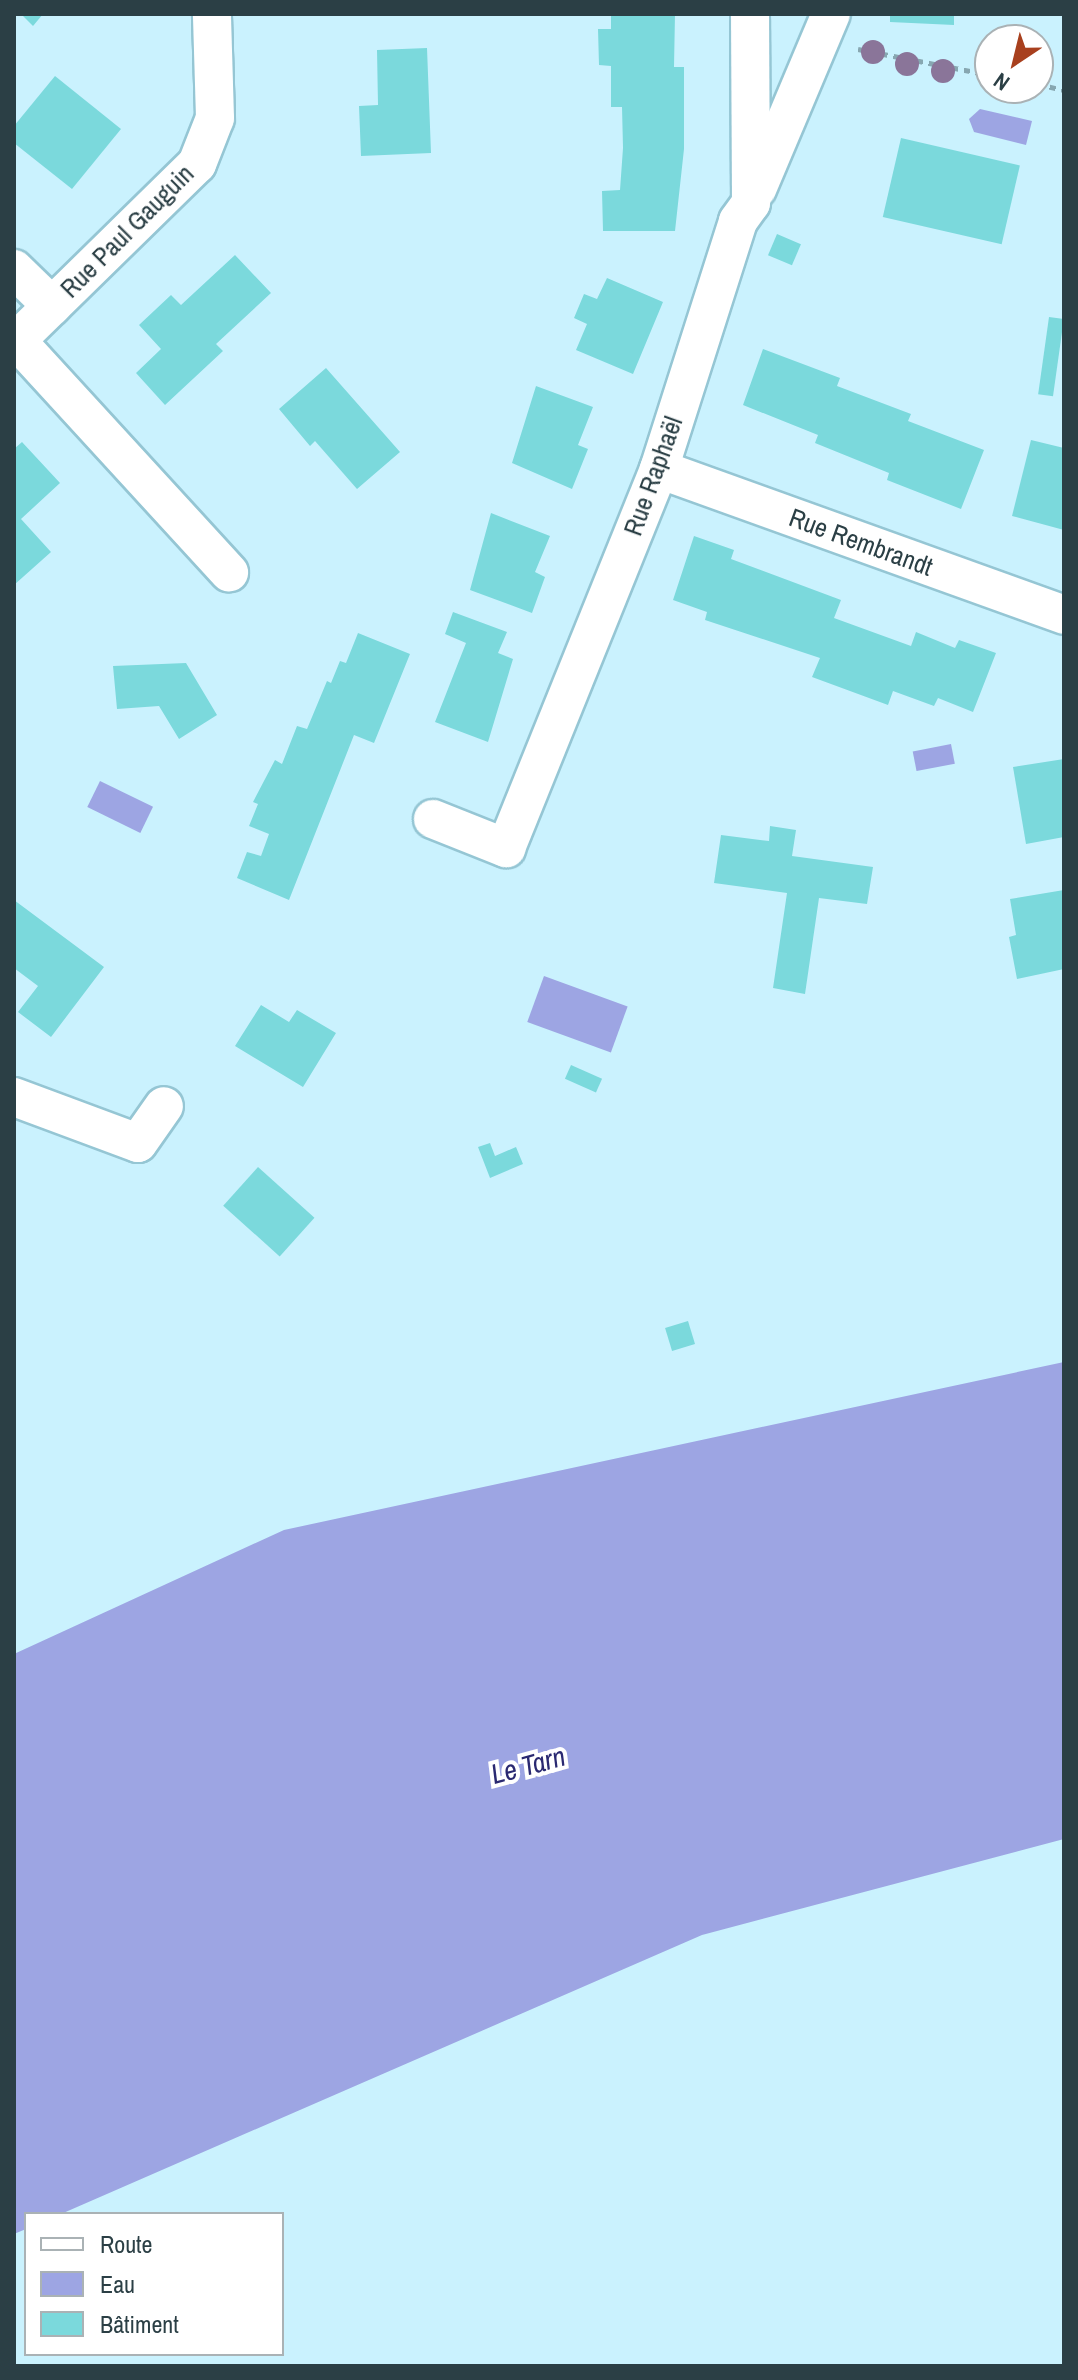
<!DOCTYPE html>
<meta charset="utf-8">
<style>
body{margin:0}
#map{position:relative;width:1078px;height:2380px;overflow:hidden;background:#caf2fe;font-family:"Archivo Narrow",sans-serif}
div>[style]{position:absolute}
.water>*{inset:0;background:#9da5e3;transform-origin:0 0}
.building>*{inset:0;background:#7bd9dc;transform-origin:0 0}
.path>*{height:5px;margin-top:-2.5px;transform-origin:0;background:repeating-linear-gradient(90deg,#87a7b1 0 6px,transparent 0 12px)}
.roads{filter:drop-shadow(2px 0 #95c6d4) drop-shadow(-2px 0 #95c6d4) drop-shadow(0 2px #95c6d4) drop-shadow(0 -2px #95c6d4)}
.minor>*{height:38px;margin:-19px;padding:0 19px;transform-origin:19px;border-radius:19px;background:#fff}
.trees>*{width:24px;height:24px;margin:-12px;border-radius:50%;background:#8a7599}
span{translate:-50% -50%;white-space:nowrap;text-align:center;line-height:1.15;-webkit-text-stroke:8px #fff;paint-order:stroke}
.street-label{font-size:26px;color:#2b3f45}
.water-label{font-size:28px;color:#2a2971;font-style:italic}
.frame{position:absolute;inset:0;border:16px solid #2b3f45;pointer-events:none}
.legend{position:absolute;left:24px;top:2212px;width:260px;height:144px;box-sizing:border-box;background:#fff;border:2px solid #aab2b5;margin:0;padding:10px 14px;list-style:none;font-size:24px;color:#2b3f45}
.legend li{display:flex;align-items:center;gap:16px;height:40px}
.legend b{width:40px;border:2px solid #aab2b5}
.north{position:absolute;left:974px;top:24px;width:80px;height:80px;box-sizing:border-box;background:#fff;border:2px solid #aab2b5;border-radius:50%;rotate:215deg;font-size:22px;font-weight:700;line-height:32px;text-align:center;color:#2b3f45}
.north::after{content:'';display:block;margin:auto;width:28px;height:36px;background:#a8401e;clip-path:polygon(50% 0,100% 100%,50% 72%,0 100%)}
</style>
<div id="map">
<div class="water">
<div style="clip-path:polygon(980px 109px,1032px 121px,1026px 145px,974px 132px,969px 119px)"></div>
<div style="left:951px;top:744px;width:20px;height:39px;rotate:79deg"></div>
<div style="left:100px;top:781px;width:59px;height:29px;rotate:26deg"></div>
<div style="left:544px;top:976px;width:89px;height:49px;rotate:20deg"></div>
<div style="clip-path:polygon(1064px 1362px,1064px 1839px,702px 1935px,61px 2214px,26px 2214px,26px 2229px,14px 2234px,14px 1654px,284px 1530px)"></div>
</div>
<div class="building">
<div style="clip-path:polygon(21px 14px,43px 14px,33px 26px)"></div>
<div style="clip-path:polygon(611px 14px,675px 14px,674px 67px,684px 67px,684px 149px,675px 231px,603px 231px,602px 191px,620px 190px,623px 148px,622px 107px,611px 107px,611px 66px,599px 65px,598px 29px,611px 29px)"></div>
<div style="clip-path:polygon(890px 14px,954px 14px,954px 25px,890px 22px)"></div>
<div style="clip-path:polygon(427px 48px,431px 153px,361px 156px,359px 106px,378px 105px,377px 50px)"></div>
<div style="clip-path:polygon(55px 76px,121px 129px,72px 189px,14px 143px,14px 126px)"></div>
<div style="left:901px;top:138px;width:122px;height:81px;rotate:13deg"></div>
<div style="left:777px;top:234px;width:26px;height:23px;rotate:23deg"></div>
<div style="clip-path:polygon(235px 255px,271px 293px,216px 344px,223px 351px,165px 405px,136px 373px,161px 349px,139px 325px,171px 295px,181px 305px)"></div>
<div style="clip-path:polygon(607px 278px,663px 302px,633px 374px,576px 350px,587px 324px,574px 318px,584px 294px,597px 299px)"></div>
<div style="left:1049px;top:317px;width:15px;height:78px;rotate:8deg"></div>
<div style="clip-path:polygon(763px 349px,840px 378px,837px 386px,911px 414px,908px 421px,984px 450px,961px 509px,887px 480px,889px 473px,815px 443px,818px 435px,743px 405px)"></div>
<div style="clip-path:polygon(326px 368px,400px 452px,357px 489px,315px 441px,310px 446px,279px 409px)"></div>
<div style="clip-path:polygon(536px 386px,593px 407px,578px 445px,588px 449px,572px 489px,512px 463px)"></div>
<div style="clip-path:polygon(1031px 440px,1064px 448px,1064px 530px,1012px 516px)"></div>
<div style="clip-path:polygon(22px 442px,60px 483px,21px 519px,51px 552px,14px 585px,14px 449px)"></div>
<div style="clip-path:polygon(491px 513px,550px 536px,535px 572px,545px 577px,532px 613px,470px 590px)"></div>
<div style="clip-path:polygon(694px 536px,734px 550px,731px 559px,841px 600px,834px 618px,911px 646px,916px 632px,955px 648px,959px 640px,996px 653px,973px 712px,938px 698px,934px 706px,893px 691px,888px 705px,812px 677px,820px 658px,705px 620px,707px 612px,673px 600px)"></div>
<div style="clip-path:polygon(453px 612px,507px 632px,498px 653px,513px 659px,488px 742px,435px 722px,466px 643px,445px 634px)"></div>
<div style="clip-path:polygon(358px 633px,410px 654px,374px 743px,354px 735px,289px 900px,237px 878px,247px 852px,261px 856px,269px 834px,249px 826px,258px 804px,253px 802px,275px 760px,282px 764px,297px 726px,307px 729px,327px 681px,331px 683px,340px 661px,346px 663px)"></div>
<div style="clip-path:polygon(186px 663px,217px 715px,179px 739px,159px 706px,117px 709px,113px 666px)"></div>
<div style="clip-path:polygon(1064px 759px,1064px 837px,1026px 844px,1013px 767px)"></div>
<div style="clip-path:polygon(770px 826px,796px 830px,792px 856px,873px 867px,867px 904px,819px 898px,805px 994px,773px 988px,787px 893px,714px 883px,721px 835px,769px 841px)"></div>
<div style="clip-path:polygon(1064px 890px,1064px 969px,1017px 979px,1009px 937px,1016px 935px,1010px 899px)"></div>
<div style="clip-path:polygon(14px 900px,104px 967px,51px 1037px,18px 1012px,38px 986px,14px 968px)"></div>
<div style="clip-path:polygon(261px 1005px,289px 1022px,297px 1010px,336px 1033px,303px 1087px,235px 1046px)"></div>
<div style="left:571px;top:1065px;width:34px;height:15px;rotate:24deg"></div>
<div style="clip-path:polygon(490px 1143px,495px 1156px,516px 1147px,523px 1164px,490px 1178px,478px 1147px)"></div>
<div style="left:258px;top:1167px;width:76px;height:52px;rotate:42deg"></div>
<div style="left:688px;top:1321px;width:24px;height:24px;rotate:73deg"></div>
</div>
<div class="path">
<div style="left:858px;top:49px;width:135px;rotate:11.1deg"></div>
<div style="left:1038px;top:84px;width:27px;rotate:13deg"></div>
</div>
<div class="roads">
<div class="minor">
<div style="left:757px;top:189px;width:190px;rotate:-67.1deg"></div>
<div style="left:14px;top:269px;width:53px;rotate:44.2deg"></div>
<div style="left:17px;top:341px;width:314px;rotate:47.5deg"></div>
<div style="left:14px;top:343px;width:256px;rotate:-44.4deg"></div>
<div style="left:197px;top:164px;width:49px;rotate:-68.6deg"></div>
<div style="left:215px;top:118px;width:104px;rotate:-91.7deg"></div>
<div style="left:659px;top:469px;width:431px;rotate:19.8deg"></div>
<div style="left:433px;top:819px;width:79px;rotate:21.7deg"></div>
<div style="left:506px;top:848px;width:409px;rotate:-68deg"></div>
<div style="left:659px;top:469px;width:260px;rotate:-72.3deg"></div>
<div style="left:738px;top:221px;width:22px;rotate:-54deg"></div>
<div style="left:751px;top:203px;width:189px;rotate:-90.3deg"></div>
<div style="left:14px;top:1097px;width:132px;rotate:20.4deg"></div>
<div style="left:138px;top:1143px;width:45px;rotate:-54.9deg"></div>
</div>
</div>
<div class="trees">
<div style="left:873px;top:52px"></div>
<div style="left:907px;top:64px"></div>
<div style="left:943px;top:71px"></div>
</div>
<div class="street-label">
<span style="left:127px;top:231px;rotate:-45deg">Rue Paul Gauguin</span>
<span style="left:653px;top:476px;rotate:-70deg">Rue Raphaël</span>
<span style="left:861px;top:542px;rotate:20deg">Rue Rembrandt</span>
</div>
<div class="water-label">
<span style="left:528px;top:1765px;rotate:-15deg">Le Tarn</span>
</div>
<div class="frame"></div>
<ul class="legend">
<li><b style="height:10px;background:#fff"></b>Route</li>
<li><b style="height:22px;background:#9da5e3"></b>Eau</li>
<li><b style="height:22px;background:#7bd9dc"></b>Bâtiment</li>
</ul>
<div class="north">N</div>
</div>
